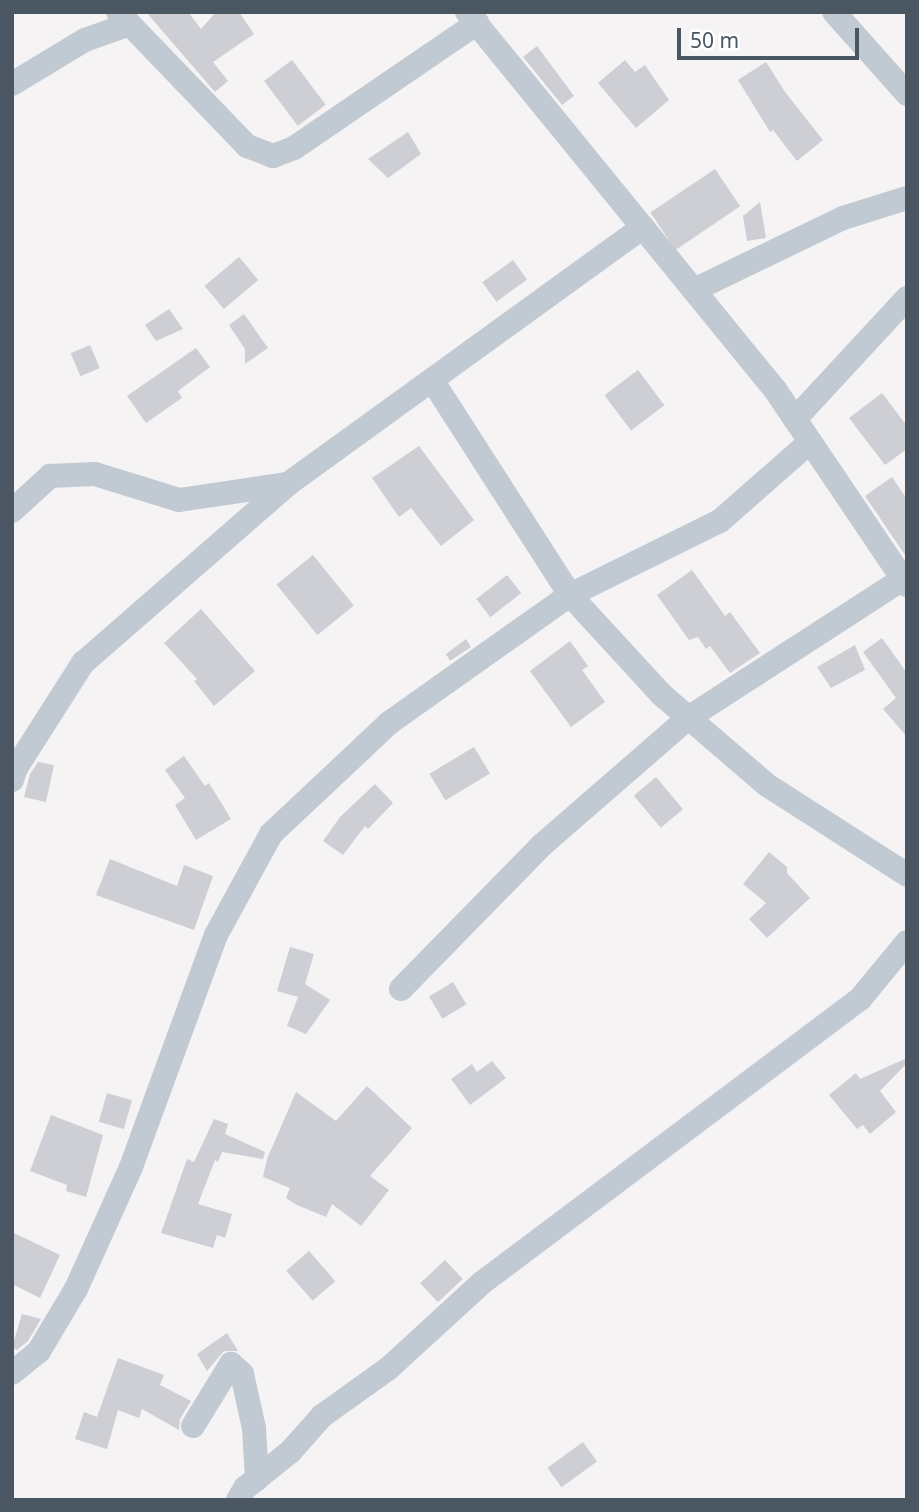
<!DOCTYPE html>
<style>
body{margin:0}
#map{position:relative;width:919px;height:1512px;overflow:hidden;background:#f5f3f3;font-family:"Noto Sans",sans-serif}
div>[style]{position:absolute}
.building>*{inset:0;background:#cdcfd5;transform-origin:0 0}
.minor>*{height:24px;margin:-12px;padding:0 12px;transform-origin:12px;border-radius:12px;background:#c1cad2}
span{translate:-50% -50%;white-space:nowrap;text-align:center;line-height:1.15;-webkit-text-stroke:5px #fff;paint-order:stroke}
.frame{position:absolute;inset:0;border:14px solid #4a5661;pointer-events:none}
.scale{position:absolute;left:677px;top:28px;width:182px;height:32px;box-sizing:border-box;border:4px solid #4a5661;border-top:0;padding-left:9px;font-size:21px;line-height:24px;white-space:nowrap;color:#4a5661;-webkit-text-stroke:5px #fff;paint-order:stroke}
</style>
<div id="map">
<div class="building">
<div style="clip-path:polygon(146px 12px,188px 12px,201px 29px,216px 12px,239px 12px,254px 34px,213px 62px,228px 81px,215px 92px)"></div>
<div style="clip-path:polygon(537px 46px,574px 96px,562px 105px,523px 57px)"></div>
<div style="left:292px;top:60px;width:56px;height:35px;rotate:53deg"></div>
<div style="clip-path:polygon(625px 60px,635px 72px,645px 65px,669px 100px,636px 128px,598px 83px)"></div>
<div style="clip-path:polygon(766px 62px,785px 92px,823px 140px,797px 161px,773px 130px,770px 132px,738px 80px)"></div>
<div style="clip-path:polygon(408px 132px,421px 154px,388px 178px,368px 159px)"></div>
<div style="left:715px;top:169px;width:45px;height:78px;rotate:56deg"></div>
<div style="clip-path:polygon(760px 202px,766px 238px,747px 241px,743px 216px)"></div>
<div style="left:239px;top:257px;width:30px;height:45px;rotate:50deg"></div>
<div style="left:513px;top:260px;width:24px;height:38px;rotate:54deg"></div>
<div style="clip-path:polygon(169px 309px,183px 329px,156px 341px,145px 325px)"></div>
<div style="clip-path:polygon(244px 314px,268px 348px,245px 364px,245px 349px,229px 325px)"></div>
<div style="left:90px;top:345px;width:25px;height:21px;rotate:67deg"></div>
<div style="clip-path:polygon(196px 348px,210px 367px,178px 391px,182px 398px,146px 423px,127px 396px)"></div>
<div style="left:638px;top:370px;width:44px;height:42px;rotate:53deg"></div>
<div style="clip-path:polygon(882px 393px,907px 426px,907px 449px,885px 465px,849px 418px)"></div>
<div style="clip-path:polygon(419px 446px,474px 520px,441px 546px,411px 508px,399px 517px,372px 478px)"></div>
<div style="clip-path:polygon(892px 477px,907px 499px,907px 558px,865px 496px)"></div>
<div style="left:313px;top:555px;width:65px;height:47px;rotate:51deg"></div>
<div style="clip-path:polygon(692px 570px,725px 616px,730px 612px,760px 653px,730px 673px,710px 646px,706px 649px,698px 637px,689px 640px,657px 595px)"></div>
<div style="left:507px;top:575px;width:23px;height:39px;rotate:52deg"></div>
<div style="clip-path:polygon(201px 609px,255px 671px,214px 706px,194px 681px,197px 679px,164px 643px)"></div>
<div style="clip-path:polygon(882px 638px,907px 673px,907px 737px,883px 709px,896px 698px,863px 652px)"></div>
<div style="clip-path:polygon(466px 639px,471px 647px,450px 661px,446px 654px)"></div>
<div style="clip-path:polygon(570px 641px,588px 666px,582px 670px,605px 702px,571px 727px,530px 671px)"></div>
<div style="clip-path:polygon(855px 645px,865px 670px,831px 688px,817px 667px)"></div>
<div style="left:474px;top:747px;width:31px;height:52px;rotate:59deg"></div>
<div style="clip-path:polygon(184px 756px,205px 786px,209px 783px,231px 819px,196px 840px,175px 805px,185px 798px,165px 770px)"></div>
<div style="clip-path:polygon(38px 762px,54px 765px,46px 802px,24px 797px,30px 774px)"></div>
<div style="left:656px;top:777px;width:42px;height:29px;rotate:50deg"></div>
<div style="clip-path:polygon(375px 784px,393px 803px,368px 829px,365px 826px,343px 855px,323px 841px,340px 817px)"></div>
<div style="clip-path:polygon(769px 852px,787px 867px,787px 873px,810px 898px,767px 938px,749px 919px,766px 903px,743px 884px)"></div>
<div style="clip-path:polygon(110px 859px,177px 886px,184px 865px,213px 876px,194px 930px,96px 895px)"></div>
<div style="clip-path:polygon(290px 947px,314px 954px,305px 984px,330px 1000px,306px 1034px,287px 1026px,298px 997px,277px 991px)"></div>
<div style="left:453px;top:982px;width:26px;height:28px;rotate:59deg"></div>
<div style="clip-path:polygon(907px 1058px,907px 1063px,880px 1091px,896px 1112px,870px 1134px,863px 1125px,857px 1129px,829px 1095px,856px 1073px,860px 1079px)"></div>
<div style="clip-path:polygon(492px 1061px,506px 1078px,470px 1105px,451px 1079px,472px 1064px,477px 1072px)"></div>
<div style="clip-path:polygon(367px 1086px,412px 1128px,370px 1176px,389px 1190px,361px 1226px,332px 1204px,326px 1217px,297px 1205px,286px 1198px,290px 1188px,263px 1177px,267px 1159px,296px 1092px,336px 1121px)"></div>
<div style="left:107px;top:1093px;width:26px;height:30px;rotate:16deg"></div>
<div style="clip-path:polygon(51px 1115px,103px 1135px,86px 1197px,66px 1191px,67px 1185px,30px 1171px)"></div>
<div style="clip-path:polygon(214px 1119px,228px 1124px,225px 1134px,265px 1152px,263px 1159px,222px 1152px,218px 1162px,215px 1160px,198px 1204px,232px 1214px,225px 1238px,217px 1235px,213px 1248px,161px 1233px,187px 1159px,194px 1162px)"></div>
<div style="clip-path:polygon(12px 1232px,60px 1255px,40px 1298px,12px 1284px)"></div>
<div style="left:309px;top:1251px;width:40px;height:30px;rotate:49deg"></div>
<div style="left:445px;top:1260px;width:26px;height:34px;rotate:47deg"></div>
<div style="clip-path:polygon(22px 1314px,41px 1319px,28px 1341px,17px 1350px,12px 1347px)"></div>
<div style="clip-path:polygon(227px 1333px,238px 1351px,224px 1351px,207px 1371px,197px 1354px)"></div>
<div style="clip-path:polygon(118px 1358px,164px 1375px,160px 1385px,191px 1401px,180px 1419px,179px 1430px,142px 1409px,139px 1418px,118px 1410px,107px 1449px,75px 1439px,84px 1412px,97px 1417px)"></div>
<div style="left:583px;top:1442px;width:24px;height:44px;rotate:54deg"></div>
</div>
<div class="minor">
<div style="left:118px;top:12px;width:186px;rotate:46.1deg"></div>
<div style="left:247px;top:146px;width:28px;rotate:21deg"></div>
<div style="left:273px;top:156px;width:22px;rotate:-21deg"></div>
<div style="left:294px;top:148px;width:222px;rotate:-34.3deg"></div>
<div style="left:467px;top:12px;width:489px;rotate:50.8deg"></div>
<div style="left:776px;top:391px;width:234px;rotate:56deg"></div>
<div style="left:834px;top:12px;width:110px;rotate:48.3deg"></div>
<div style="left:12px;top:84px;width:85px;rotate:-31.1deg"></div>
<div style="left:85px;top:40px;width:45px;rotate:-19.7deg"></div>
<div style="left:694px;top:290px;width:165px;rotate:-25.8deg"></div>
<div style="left:843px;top:218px;width:67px;rotate:-17.4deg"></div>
<div style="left:432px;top:380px;width:255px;rotate:57.3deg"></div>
<div style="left:570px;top:595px;width:136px;rotate:47.4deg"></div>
<div style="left:662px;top:695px;width:138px;rotate:40.6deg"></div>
<div style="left:767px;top:785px;width:166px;rotate:32.7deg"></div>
<div style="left:795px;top:419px;width:165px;rotate:-47.2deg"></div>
<div style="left:12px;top:511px;width:52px;rotate:-42.6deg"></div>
<div style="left:50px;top:476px;width:45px;rotate:-2.5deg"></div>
<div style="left:95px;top:474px;width:88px;rotate:17.2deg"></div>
<div style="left:179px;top:500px;width:110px;rotate:-8.4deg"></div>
<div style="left:12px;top:780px;width:13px;rotate:-72deg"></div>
<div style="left:16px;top:768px;width:125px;rotate:-57.5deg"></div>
<div style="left:83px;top:663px;width:272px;rotate:-41.1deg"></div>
<div style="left:288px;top:484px;width:438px;rotate:-35.9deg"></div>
<div style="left:401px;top:989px;width:202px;rotate:-45.6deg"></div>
<div style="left:542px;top:845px;width:194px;rotate:-41deg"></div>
<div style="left:688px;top:718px;width:254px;rotate:-32.9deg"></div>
<div style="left:12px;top:1373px;width:35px;rotate:-39deg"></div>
<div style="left:39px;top:1351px;width:72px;rotate:-59.2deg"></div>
<div style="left:76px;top:1289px;width:134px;rotate:-65.7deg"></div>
<div style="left:131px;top:1167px;width:247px;rotate:-69.9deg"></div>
<div style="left:216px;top:935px;width:115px;rotate:-61.4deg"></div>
<div style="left:271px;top:834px;width:162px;rotate:-43.2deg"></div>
<div style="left:389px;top:723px;width:222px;rotate:-35.3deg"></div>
<div style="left:570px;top:595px;width:167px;rotate:-26.3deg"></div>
<div style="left:720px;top:521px;width:120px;rotate:-41.3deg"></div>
<div style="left:193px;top:1426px;width:73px;rotate:-58.5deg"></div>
<div style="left:231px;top:1364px;width:15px;rotate:42deg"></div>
<div style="left:242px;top:1374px;width:55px;rotate:77.5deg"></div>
<div style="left:254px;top:1428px;width:51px;rotate:86.6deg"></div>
<div style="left:238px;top:1500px;width:14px;rotate:-60deg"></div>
<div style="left:245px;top:1488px;width:58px;rotate:-38.7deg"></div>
<div style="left:290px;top:1452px;width:48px;rotate:-48.4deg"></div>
<div style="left:322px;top:1416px;width:82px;rotate:-35.6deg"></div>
<div style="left:389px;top:1368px;width:127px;rotate:-42.5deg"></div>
<div style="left:483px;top:1282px;width:471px;rotate:-36.9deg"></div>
<div style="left:860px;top:999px;width:74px;rotate:-50.5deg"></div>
</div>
<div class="frame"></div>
<div class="scale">50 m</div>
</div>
